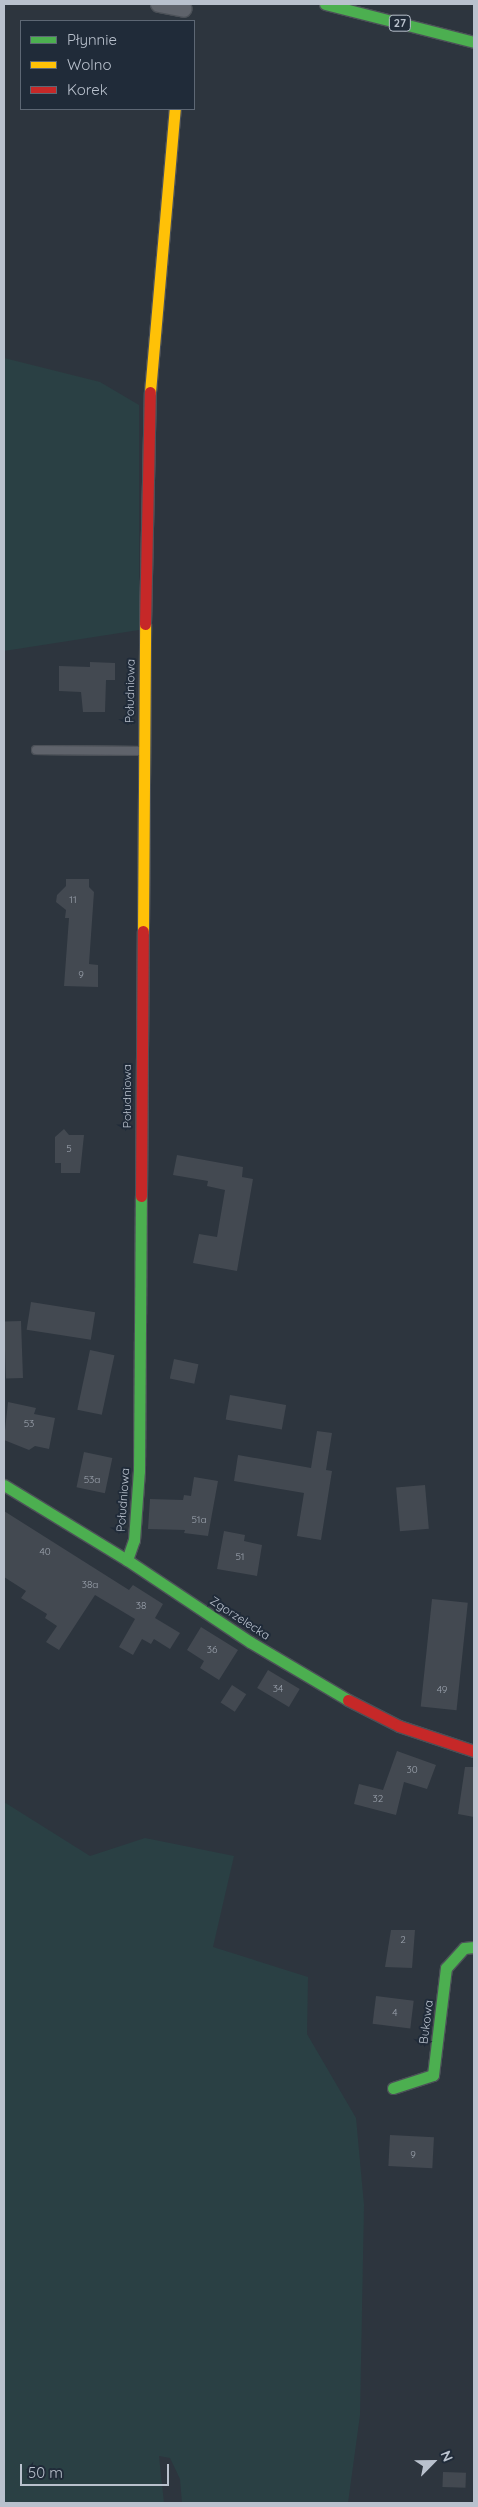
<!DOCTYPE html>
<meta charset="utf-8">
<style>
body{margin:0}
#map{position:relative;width:478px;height:2507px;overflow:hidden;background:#2d353e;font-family:Quicksand,sans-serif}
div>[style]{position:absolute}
.green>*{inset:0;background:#2a4044}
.building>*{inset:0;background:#434951;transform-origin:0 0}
.roads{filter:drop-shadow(1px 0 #4c5158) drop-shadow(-1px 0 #4c5158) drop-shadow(0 1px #4c5158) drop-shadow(0 -1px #4c5158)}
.lane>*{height:8px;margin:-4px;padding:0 4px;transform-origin:4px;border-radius:4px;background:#5f636b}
.street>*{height:16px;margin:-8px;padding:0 8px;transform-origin:8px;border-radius:8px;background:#5f636b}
.fast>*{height:11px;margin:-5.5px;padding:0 5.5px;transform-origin:5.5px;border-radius:5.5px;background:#4caf50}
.slow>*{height:11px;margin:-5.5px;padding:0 5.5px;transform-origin:5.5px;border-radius:5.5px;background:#ffc107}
.jam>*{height:11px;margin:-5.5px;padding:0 5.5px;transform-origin:5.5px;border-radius:5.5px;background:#c62828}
span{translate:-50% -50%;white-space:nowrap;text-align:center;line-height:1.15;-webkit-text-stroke:4px #202b39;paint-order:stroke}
.number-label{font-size:10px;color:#9ca3ae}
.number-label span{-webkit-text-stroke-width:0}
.shield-label span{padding:1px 4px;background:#202b39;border:1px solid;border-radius:4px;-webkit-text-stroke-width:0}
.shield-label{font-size:11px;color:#b9c1cd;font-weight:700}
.street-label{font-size:12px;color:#b9c1cd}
.frame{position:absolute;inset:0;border:5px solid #b9c1cd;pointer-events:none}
.legend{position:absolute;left:20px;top:20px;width:175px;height:90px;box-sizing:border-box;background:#202b39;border:1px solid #5d6774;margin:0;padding:6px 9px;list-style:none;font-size:15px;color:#b9c1cd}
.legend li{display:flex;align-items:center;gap:10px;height:25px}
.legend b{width:25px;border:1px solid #5d6774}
.north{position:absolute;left:408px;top:2437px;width:50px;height:50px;-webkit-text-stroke:4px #202b39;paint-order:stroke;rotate:67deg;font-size:14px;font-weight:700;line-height:20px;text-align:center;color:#b9c1cd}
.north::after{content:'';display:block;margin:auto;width:18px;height:22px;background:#b9c1cd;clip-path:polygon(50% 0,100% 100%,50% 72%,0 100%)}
.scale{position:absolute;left:20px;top:2464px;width:149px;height:22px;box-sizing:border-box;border:2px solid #b9c1cd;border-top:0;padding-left:6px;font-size:15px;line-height:18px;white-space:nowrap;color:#b9c1cd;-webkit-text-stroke:4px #202b39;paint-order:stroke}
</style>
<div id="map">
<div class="green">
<div style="clip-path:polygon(4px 358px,100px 382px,139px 405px,139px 630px,4px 651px)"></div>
<div style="clip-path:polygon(4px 1802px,90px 1856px,145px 1838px,234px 1856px,213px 1947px,308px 1977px,307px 2034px,356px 2118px,364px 2205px,360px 2415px,348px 2503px,182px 2503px,180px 2479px,170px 2458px,159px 2456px,164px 2503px,4px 2503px)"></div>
</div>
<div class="building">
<div style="clip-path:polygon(90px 662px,115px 663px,115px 680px,106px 680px,105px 712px,83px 712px,81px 692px,59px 691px,59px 666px,90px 667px)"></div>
<div style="clip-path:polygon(66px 879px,89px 879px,89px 887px,94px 892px,89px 964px,98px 965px,98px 987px,64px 986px,69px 918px,65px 918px,66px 910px,56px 902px,57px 895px,66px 886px)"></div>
<div style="clip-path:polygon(64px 1129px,69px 1135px,84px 1135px,80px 1173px,61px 1173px,61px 1163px,55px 1163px,55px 1137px)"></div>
<div style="clip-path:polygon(177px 1155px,243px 1167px,242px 1177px,253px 1179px,237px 1271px,193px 1263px,199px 1234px,217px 1237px,225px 1190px,207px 1186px,208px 1181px,173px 1175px)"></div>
<div style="left:31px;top:1302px;width:65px;height:28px;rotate:9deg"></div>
<div style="left:21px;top:1321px;width:57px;height:17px;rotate:88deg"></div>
<div style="left:90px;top:1350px;width:25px;height:61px;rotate:12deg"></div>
<div style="left:174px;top:1359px;width:25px;height:20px;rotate:12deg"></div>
<div style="left:230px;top:1395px;width:57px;height:25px;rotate:10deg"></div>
<div style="clip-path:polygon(8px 1402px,36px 1408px,34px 1414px,55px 1418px,49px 1449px,35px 1446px,29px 1450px,4px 1440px)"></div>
<div style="clip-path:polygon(317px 1431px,332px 1433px,326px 1470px,332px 1471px,321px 1540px,297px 1536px,304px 1493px,234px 1481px,238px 1455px,311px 1468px)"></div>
<div style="left:84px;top:1452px;width:29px;height:36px;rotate:12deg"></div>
<div style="clip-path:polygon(194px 1477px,218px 1481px,208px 1536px,184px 1533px,185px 1530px,148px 1529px,150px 1499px,183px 1500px,184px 1495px,191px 1496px)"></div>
<div style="left:425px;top:1485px;width:44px;height:29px;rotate:85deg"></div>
<div style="clip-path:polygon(4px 1511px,129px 1590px,133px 1585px,163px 1604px,155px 1618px,180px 1633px,170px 1649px,154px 1639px,151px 1644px,142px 1639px,133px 1655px,119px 1647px,135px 1619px,95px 1595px,59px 1650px,46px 1642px,57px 1626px,45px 1618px,47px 1614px,21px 1598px,26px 1591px,4px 1577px)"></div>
<div style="clip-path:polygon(224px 1531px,245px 1535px,244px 1541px,262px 1545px,257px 1576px,217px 1569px)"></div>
<div style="left:432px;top:1599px;width:36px;height:108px;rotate:6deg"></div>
<div style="clip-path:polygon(201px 1627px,238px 1650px,219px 1680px,200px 1668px,204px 1661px,187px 1650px)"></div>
<div style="left:268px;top:1670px;width:37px;height:21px;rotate:31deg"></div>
<div style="left:232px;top:1685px;width:17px;height:21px;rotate:33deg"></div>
<div style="clip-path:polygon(397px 1751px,436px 1765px,427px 1789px,404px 1782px,396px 1815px,354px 1804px,359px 1784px,383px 1790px)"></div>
<div style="clip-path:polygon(465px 1767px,474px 1767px,474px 1817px,458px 1814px)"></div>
<div style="clip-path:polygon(391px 1930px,415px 1930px,412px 1968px,385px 1967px)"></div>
<div style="left:376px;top:1996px;width:38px;height:28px;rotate:7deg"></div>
<div style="left:390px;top:2135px;width:44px;height:31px;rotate:3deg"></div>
<div style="left:443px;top:2472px;width:23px;height:15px;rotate:2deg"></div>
</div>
<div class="roads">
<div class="lane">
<div style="left:36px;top:750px;width:105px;rotate:0.5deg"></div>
</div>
<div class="street">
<div style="left:159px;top:4px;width:25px;rotate:11deg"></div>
</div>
<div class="fast">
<div style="left:325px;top:4px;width:154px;rotate:14.3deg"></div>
<div style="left:4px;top:1485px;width:144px;rotate:31.4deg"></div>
<div style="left:127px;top:1560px;width:148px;rotate:33.7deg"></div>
<div style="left:250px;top:1642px;width:114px;rotate:30.6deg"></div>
<div style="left:127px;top:1560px;width:21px;rotate:-71deg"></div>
<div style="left:134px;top:1540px;width:69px;rotate:-85.9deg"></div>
<div style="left:139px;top:1471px;width:275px;rotate:-89.6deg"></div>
<div style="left:393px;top:2088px;width:42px;rotate:-18deg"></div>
<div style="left:433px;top:2075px;width:108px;rotate:-83.1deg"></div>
<div style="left:446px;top:1968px;width:27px;rotate:-48deg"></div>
<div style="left:464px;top:1948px;width:10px;rotate:-6deg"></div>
</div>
<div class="slow">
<div style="left:150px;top:392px;width:284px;rotate:-85deg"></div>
<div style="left:143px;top:931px;width:307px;rotate:-89.6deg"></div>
</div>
<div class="jam">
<div style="left:145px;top:624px;width:232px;rotate:-88.8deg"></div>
<div style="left:141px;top:1196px;width:265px;rotate:-89.6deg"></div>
<div style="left:348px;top:1700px;width:57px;rotate:27deg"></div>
<div style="left:399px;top:1726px;width:79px;rotate:18.4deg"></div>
</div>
</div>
<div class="number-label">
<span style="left:73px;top:900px">11</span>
<span style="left:81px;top:975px">9</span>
<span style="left:69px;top:1149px">5</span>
<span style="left:29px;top:1424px">53</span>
<span style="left:92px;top:1480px">53a</span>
<span style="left:199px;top:1520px">51a</span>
<span style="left:45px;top:1552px">40</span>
<span style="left:240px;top:1557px">51</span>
<span style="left:90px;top:1585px">38a</span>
<span style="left:141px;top:1606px">38</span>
<span style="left:212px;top:1650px">36</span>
<span style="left:278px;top:1689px">34</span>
<span style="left:442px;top:1690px">49</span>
<span style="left:412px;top:1770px">30</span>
<span style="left:378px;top:1799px">32</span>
<span style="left:403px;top:1940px">2</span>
<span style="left:395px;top:2013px">4</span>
<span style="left:413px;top:2155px">9</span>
</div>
<div class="shield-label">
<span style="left:400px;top:23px">27</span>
</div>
<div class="street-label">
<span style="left:130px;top:691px;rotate:-89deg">Południowa</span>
<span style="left:127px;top:1096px;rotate:-90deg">Południowa</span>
<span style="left:123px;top:1500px;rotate:-86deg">Południowa</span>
<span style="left:240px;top:1618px;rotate:33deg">Zgorzelecka</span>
<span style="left:426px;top:2022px;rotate:-83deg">Bukowa</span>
</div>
<div class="frame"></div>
<ul class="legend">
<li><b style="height:6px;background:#4caf50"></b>Płynnie</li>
<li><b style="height:6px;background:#ffc107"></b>Wolno</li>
<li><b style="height:6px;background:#c62828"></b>Korek</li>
</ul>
<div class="north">N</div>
<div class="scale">50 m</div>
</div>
